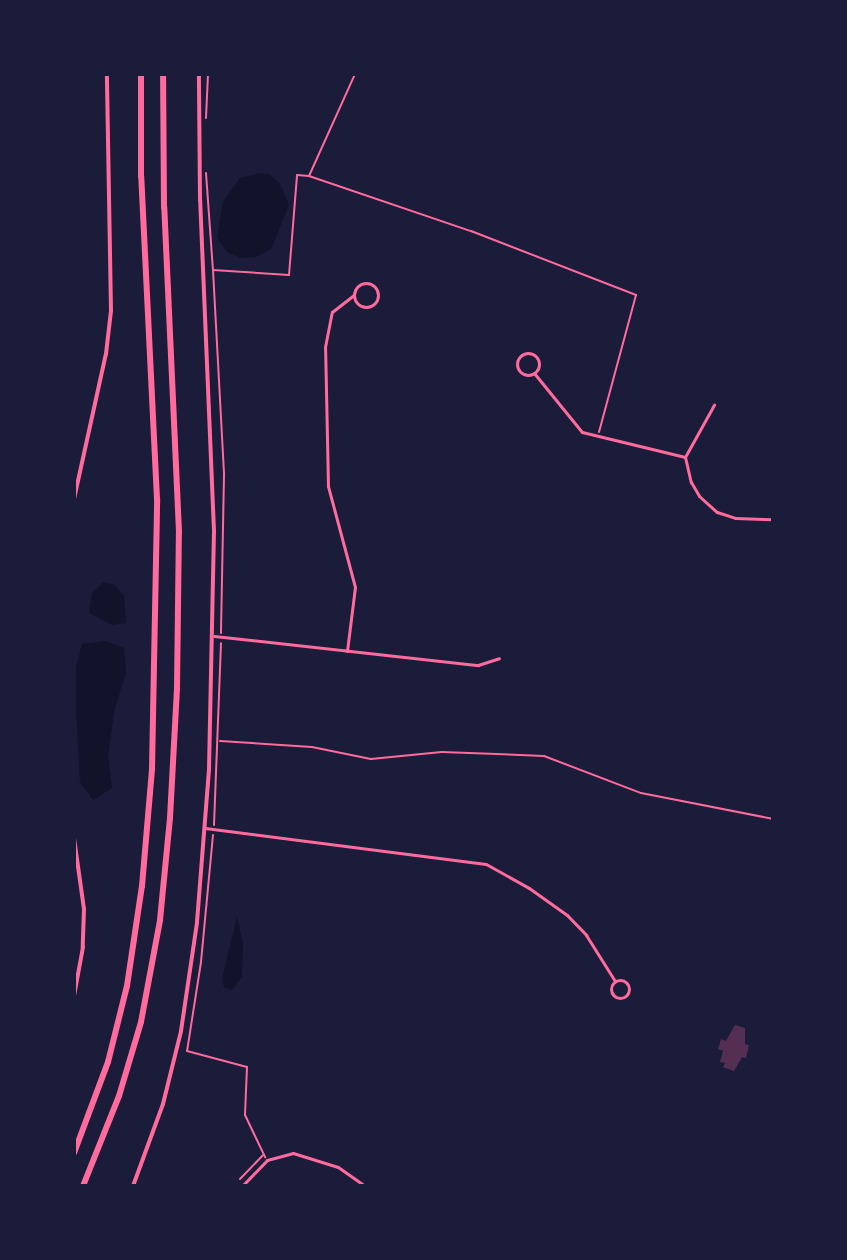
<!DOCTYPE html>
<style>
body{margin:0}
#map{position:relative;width:847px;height:1260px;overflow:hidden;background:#1b1b3a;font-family:Cabin,sans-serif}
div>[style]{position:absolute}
.water>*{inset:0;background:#12122b}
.building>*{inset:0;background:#542f53}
.path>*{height:2px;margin:-1px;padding:0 1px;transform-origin:1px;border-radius:1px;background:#ff6b9d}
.minor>*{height:3px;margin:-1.5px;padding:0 1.5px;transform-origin:1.5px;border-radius:1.5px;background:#ff6b9d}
.minor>.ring{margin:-1.5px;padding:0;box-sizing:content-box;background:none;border:3px solid #ff6b9d;border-radius:50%}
.secondary>*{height:4px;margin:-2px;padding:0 2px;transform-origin:2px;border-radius:2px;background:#ff6b9d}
.motorway>*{height:6px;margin:-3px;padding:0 3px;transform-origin:3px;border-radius:3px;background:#ff6b9d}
span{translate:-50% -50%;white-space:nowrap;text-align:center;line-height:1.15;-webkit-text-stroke:8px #1b1b3a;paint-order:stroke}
.frame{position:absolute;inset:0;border:76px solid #1b1b3a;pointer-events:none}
</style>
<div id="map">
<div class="water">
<div style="clip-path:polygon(261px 173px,269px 174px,280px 184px,289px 205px,271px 249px,256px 257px,240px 258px,227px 252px,217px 238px,223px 202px,240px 178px)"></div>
<div style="clip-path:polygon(103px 582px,114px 585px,124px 595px,126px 623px,112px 625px,89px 613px,92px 593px)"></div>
<div style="clip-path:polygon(105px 641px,124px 648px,126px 672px,114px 712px,108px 757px,112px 788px,93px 800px,80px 782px,74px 675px,82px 644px)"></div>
<div style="clip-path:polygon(237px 917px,243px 944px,242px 977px,232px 990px,224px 987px,222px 979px)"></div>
</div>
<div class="building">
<div style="clip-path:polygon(735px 1025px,745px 1028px,745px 1044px,749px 1045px,746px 1058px,742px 1057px,734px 1071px,723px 1067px,725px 1063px,720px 1062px,723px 1051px,718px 1049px,721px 1039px,726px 1041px)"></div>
</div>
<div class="path">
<div style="left:206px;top:118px;width:44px;rotate:-87.4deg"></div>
<div style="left:206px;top:173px;width:97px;rotate:85.9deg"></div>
<div style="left:213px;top:270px;width:76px;rotate:3.8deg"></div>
<div style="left:289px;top:275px;width:100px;rotate:-85.4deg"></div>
<div style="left:297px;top:175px;width:12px;rotate:5deg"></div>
<div style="left:309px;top:176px;width:112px;rotate:-65.7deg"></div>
<div style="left:309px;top:176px;width:171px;rotate:18.8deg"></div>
<div style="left:471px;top:231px;width:177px;rotate:21.2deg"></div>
<div style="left:636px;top:295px;width:142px;rotate:105.1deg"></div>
<div style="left:213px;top:270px;width:205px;rotate:86.9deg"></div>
<div style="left:224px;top:475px;width:158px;rotate:91.1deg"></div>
<div style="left:220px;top:741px;width:92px;rotate:3.7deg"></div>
<div style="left:312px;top:747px;width:60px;rotate:11.5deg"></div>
<div style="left:371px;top:759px;width:71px;rotate:-5.6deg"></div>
<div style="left:442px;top:752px;width:102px;rotate:2.2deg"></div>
<div style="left:544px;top:756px;width:104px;rotate:20.9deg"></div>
<div style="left:641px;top:793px;width:135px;rotate:11.1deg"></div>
<div style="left:214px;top:825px;width:182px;rotate:-87.8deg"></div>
<div style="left:213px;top:835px;width:128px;rotate:95.4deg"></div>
<div style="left:201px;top:962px;width:90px;rotate:98.9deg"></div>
<div style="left:187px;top:1051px;width:62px;rotate:14.9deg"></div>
<div style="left:247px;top:1067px;width:48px;rotate:92.4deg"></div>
<div style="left:245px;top:1115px;width:47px;rotate:64.5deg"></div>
<div style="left:240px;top:1179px;width:33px;rotate:-46deg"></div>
</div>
<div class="minor">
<div class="ring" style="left:354px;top:283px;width:21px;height:21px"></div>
<div class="ring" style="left:517px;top:353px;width:19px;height:19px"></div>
<div style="left:534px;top:373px;width:76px;rotate:50.9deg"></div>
<div style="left:582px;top:432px;width:106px;rotate:13.6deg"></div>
<div style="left:685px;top:457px;width:26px;rotate:77deg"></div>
<div style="left:691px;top:482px;width:16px;rotate:60deg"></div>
<div style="left:699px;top:496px;width:24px;rotate:42deg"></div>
<div style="left:717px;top:512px;width:19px;rotate:18deg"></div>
<div style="left:735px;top:518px;width:38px;rotate:2deg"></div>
<div style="left:685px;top:457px;width:60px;rotate:-60.9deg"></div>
<div style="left:214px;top:636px;width:266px;rotate:6.3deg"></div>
<div style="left:478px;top:665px;width:22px;rotate:-18deg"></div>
<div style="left:347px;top:651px;width:64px;rotate:-82.9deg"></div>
<div style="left:355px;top:587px;width:105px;rotate:-105deg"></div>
<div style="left:328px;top:486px;width:139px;rotate:-91.2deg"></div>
<div style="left:325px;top:347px;width:36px;rotate:-79deg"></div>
<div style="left:332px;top:312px;width:28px;rotate:-38deg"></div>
<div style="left:205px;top:828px;width:283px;rotate:7.3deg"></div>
<div style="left:486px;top:864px;width:49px;rotate:29.2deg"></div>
<div style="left:529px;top:888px;width:47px;rotate:35.4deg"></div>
<div style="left:567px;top:915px;width:28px;rotate:46deg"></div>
<div style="left:586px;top:935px;width:54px;rotate:57.8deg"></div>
<div class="ring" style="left:611px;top:980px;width:15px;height:15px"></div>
<div style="left:242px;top:1186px;width:36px;rotate:-46deg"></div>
<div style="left:267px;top:1160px;width:27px;rotate:-15deg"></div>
<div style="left:293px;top:1153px;width:47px;rotate:17.3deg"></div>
<div style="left:338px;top:1167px;width:33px;rotate:35deg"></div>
</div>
<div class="secondary">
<div style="left:74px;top:499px;width:148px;rotate:-77.6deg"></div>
<div style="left:106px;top:354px;width:43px;rotate:-83.4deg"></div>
<div style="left:111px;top:311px;width:237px;rotate:-91deg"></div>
<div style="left:74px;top:838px;width:72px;rotate:82deg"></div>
<div style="left:84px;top:909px;width:38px;rotate:92deg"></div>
<div style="left:83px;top:947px;width:50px;rotate:100.4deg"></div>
<div style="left:74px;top:1186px;width:1px"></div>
<div style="left:133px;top:1186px;width:87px;rotate:-69.9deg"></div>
<div style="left:163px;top:1104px;width:75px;rotate:-76.1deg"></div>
<div style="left:181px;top:1031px;width:110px;rotate:-81.6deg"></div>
<div style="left:197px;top:922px;width:153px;rotate:-85.5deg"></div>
<div style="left:209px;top:769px;width:238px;rotate:-88.8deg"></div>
<div style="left:214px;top:531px;width:331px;rotate:-92.4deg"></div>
<div style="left:200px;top:200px;width:126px;rotate:-90.5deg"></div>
</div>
<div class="motorway">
<div style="left:74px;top:1153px;width:97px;rotate:-69.5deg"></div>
<div style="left:108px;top:1062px;width:78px;rotate:-76deg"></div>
<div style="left:127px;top:986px;width:101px;rotate:-81.5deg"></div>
<div style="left:142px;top:886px;width:117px;rotate:-85.1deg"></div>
<div style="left:152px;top:769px;width:270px;rotate:-88.9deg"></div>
<div style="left:157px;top:499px;width:323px;rotate:-92.8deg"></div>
<div style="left:141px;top:176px;width:102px;rotate:-90deg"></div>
<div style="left:83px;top:1186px;width:97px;rotate:-68.2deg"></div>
<div style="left:119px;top:1096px;width:77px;rotate:-73.4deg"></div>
<div style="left:141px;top:1022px;width:104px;rotate:-79.4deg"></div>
<div style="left:160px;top:920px;width:102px;rotate:-84.4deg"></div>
<div style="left:170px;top:818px;width:130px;rotate:-86.9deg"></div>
<div style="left:177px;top:688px;width:156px;rotate:-89.3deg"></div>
<div style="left:179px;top:532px;width:325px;rotate:-92.6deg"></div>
<div style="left:164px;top:207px;width:133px;rotate:-90.4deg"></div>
</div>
<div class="frame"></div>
</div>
